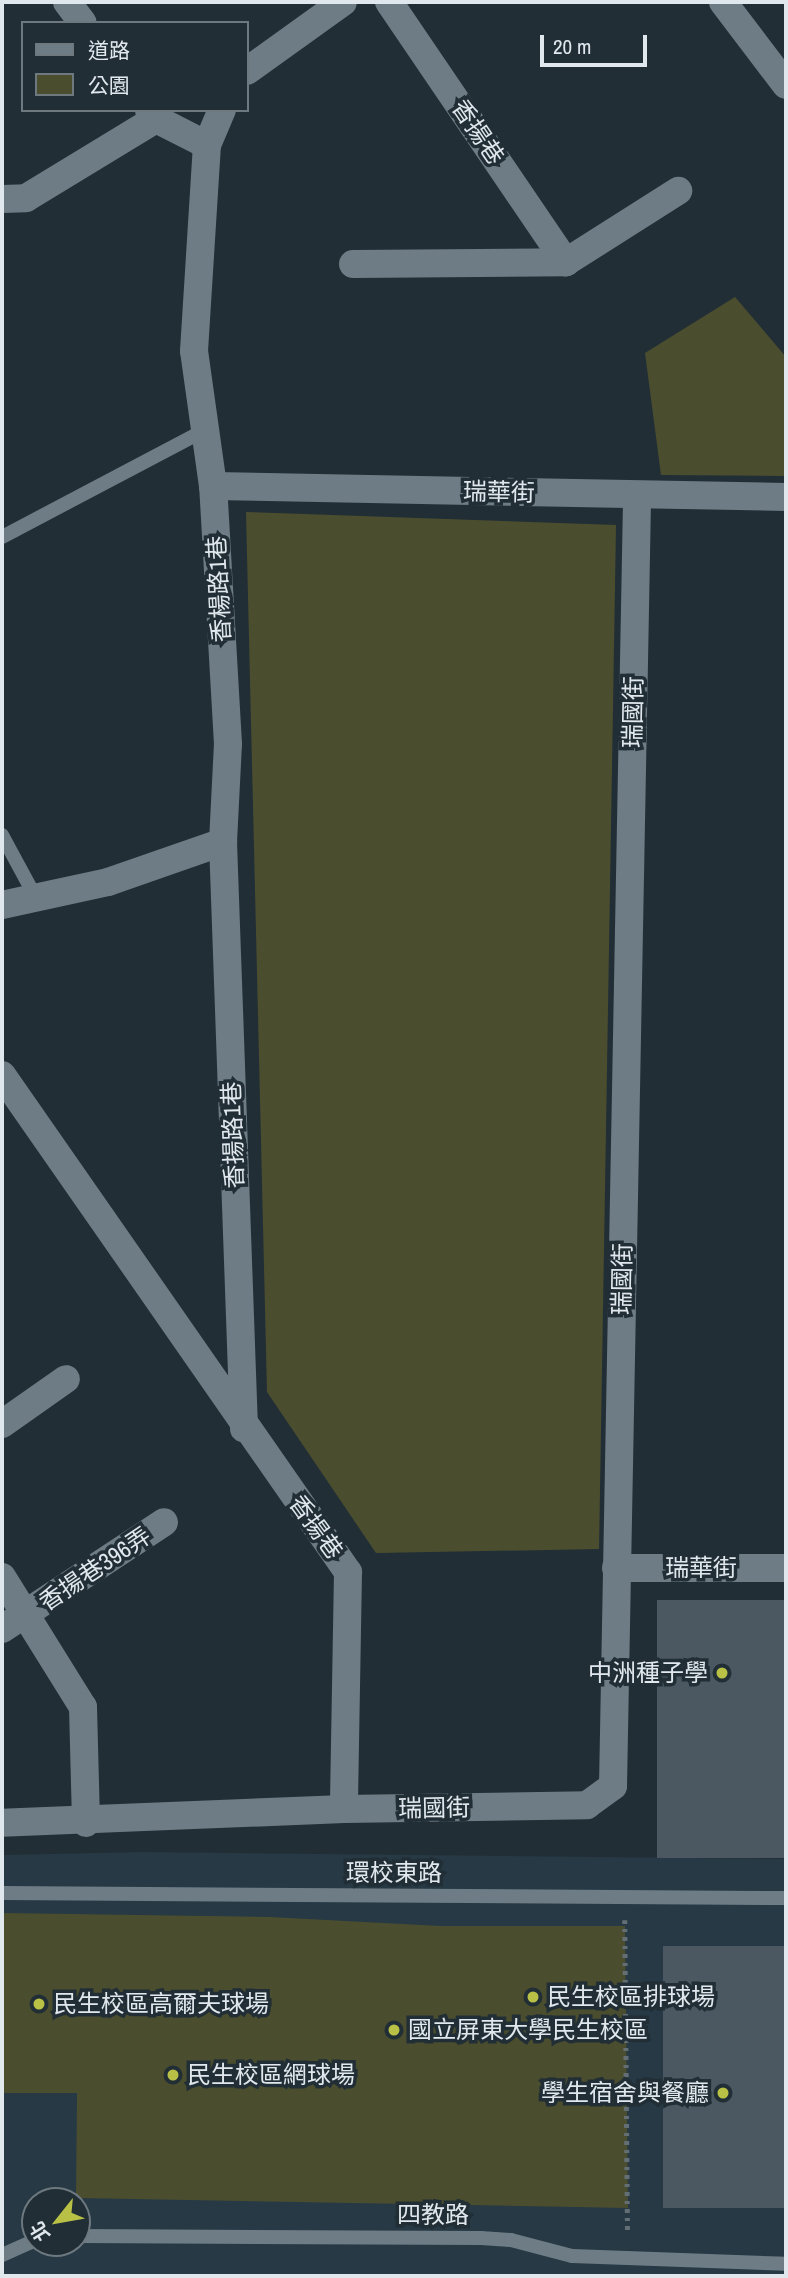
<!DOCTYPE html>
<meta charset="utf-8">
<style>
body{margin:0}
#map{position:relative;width:788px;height:2278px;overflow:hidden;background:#222e36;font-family:"Archivo Narrow","Noto Sans TC",sans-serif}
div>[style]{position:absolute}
.built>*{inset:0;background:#263944}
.green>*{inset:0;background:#4b4e2e}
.building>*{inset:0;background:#4b5861;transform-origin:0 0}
.path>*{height:4.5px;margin-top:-2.25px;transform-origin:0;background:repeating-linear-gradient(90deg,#636e75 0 3.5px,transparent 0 8.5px)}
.service>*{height:14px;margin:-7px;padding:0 7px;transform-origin:7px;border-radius:7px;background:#6e7c85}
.minor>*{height:28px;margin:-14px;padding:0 14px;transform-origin:14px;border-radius:14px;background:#6e7c85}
.dots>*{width:19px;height:19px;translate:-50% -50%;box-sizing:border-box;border:4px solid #222e36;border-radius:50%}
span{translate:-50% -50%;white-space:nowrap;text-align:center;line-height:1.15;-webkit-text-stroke:7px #222e36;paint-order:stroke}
.street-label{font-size:24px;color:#e0e8ed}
.poi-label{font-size:24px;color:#e0e8ed}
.right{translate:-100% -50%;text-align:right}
.left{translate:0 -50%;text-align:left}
.frame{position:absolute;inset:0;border:4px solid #e0e8ed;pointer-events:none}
.legend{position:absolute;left:21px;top:21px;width:228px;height:91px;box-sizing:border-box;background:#222e36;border:2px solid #6e787f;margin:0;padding:9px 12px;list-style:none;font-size:21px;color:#e0e8ed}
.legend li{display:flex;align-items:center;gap:14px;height:35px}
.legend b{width:35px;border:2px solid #6e787f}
.north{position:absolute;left:21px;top:2187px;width:70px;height:70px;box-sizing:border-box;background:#222e36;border:2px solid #6e787f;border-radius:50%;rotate:239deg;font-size:19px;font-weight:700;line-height:28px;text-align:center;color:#e0e8ed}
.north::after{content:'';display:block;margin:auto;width:24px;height:32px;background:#b8c146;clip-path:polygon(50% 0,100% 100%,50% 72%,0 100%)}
.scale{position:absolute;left:540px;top:35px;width:107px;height:32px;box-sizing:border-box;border:4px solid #e0e8ed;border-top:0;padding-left:9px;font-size:21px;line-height:24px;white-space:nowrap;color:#e0e8ed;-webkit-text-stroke:5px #222e36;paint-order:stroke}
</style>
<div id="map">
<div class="built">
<div style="clip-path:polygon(evenodd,143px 1852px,786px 1859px,786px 2276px,2px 2276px,2px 1855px,143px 1852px,35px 2201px,77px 2201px,77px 2243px,35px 2243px,35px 2201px)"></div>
</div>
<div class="green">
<div style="clip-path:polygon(735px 297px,786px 357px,786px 476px,661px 475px,645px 353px)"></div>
<div style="clip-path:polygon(246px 512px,616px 525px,599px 1549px,376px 1553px,267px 1392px)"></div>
<div style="clip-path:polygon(2px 1913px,269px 1917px,440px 1926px,625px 1926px,628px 2208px,76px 2198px,77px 2093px,2px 2093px)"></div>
</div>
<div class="building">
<div style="left:786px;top:1600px;width:258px;height:129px;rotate:90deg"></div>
<div style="left:786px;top:1946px;width:262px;height:123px;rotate:90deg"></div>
</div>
<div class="path">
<div style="left:625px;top:1920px;width:313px;rotate:89.5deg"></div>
</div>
<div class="service">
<div style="left:2px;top:537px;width:229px;rotate:-27.8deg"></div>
<div style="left:2px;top:835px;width:72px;rotate:61.6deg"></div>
<div style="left:2px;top:1893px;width:784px;rotate:0.37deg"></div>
<div style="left:77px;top:2236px;width:404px;rotate:0.3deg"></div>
<div style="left:481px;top:2238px;width:30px;rotate:4deg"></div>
<div style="left:511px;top:2240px;width:63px;rotate:14.7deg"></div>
<div style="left:572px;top:2256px;width:214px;rotate:2.1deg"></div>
<div style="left:2px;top:2255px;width:36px;rotate:-24deg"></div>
</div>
<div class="minor">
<div style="left:67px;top:2px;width:26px;rotate:53deg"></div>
<div style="left:389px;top:2px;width:315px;rotate:55.8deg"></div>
<div style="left:723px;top:2px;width:104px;rotate:52.8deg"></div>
<div style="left:247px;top:71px;width:118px;rotate:-35.7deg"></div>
<div style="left:149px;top:110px;width:11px;rotate:52deg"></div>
<div style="left:156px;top:119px;width:57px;rotate:27deg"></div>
<div style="left:2px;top:199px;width:24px;rotate:-2deg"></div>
<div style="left:26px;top:198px;width:152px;rotate:-31.3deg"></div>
<div style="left:353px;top:264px;width:213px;rotate:-0.5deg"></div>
<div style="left:566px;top:262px;width:133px;rotate:-32.4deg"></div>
<div style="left:213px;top:486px;width:573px;rotate:1.1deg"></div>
<div style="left:223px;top:842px;width:587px;rotate:87.95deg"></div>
<div style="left:2px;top:905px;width:108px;rotate:-12.2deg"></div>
<div style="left:108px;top:882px;width:122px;rotate:-19.2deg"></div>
<div style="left:223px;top:842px;width:98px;rotate:-87.1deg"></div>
<div style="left:228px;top:744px;width:258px;rotate:-93.3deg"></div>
<div style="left:213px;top:486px;width:136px;rotate:-98deg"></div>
<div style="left:194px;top:351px;width:206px;rotate:-86.4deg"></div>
<div style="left:207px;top:145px;width:38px;rotate:-67deg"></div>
<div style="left:2px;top:1075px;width:606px;rotate:55.16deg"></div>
<div style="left:348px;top:1572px;width:237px;rotate:91deg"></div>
<div style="left:344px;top:1809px;width:342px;rotate:177.7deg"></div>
<div style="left:2px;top:1424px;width:78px;rotate:-35.1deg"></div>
<div style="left:616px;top:1568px;width:170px"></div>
<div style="left:2px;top:1577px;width:153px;rotate:58.1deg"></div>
<div style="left:83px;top:1707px;width:116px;rotate:88.5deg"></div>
<div style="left:2px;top:1629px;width:194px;rotate:-33.4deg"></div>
<div style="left:344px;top:1809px;width:243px;rotate:-0.9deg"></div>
<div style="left:587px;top:1805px;width:32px;rotate:-36deg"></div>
<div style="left:613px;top:1786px;width:1291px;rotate:-88.93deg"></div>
</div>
<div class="dots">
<div style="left:722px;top:1673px;background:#b8c146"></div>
<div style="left:533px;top:1997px;background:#b8c146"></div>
<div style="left:39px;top:2004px;background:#b8c146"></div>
<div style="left:394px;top:2030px;background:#b8c146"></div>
<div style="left:173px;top:2075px;background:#b8c146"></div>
<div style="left:723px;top:2093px;background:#b8c146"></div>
</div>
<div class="street-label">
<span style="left:478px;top:132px;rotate:56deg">香揚巷</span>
<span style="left:499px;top:492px;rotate:1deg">瑞華街</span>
<span style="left:219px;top:589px;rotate:-93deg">香楊路1巷</span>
<span style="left:633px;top:712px;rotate:-89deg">瑞國街</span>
<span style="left:233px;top:1135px;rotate:-92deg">香揚路1巷</span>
<span style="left:622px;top:1279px;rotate:-89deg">瑞國街</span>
<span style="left:316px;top:1527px;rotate:54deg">香揚巷</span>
<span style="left:701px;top:1568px">瑞華街</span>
<span style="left:95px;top:1569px;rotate:-34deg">香揚巷396弄</span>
<span style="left:434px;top:1808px;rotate:-1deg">瑞國街</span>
<span style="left:394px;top:1873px">環校東路</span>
<span style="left:433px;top:2215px">四教路</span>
</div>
<div class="poi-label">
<span class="right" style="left:708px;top:1673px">中洲種子學</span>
<span class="left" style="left:547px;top:1997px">民生校區排球場</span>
<span class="left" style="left:53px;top:2004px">民生校區高爾夫球場</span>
<span class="left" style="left:408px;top:2030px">國立屏東大學民生校區</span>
<span class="left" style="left:187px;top:2075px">民生校區網球場</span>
<span class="right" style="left:709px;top:2093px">學生宿舍與餐廳</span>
</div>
<div class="frame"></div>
<ul class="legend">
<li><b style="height:9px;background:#6e7c85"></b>道路</li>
<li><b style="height:19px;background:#4b4e2e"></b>公園</li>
</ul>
<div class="north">北</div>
<div class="scale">20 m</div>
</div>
